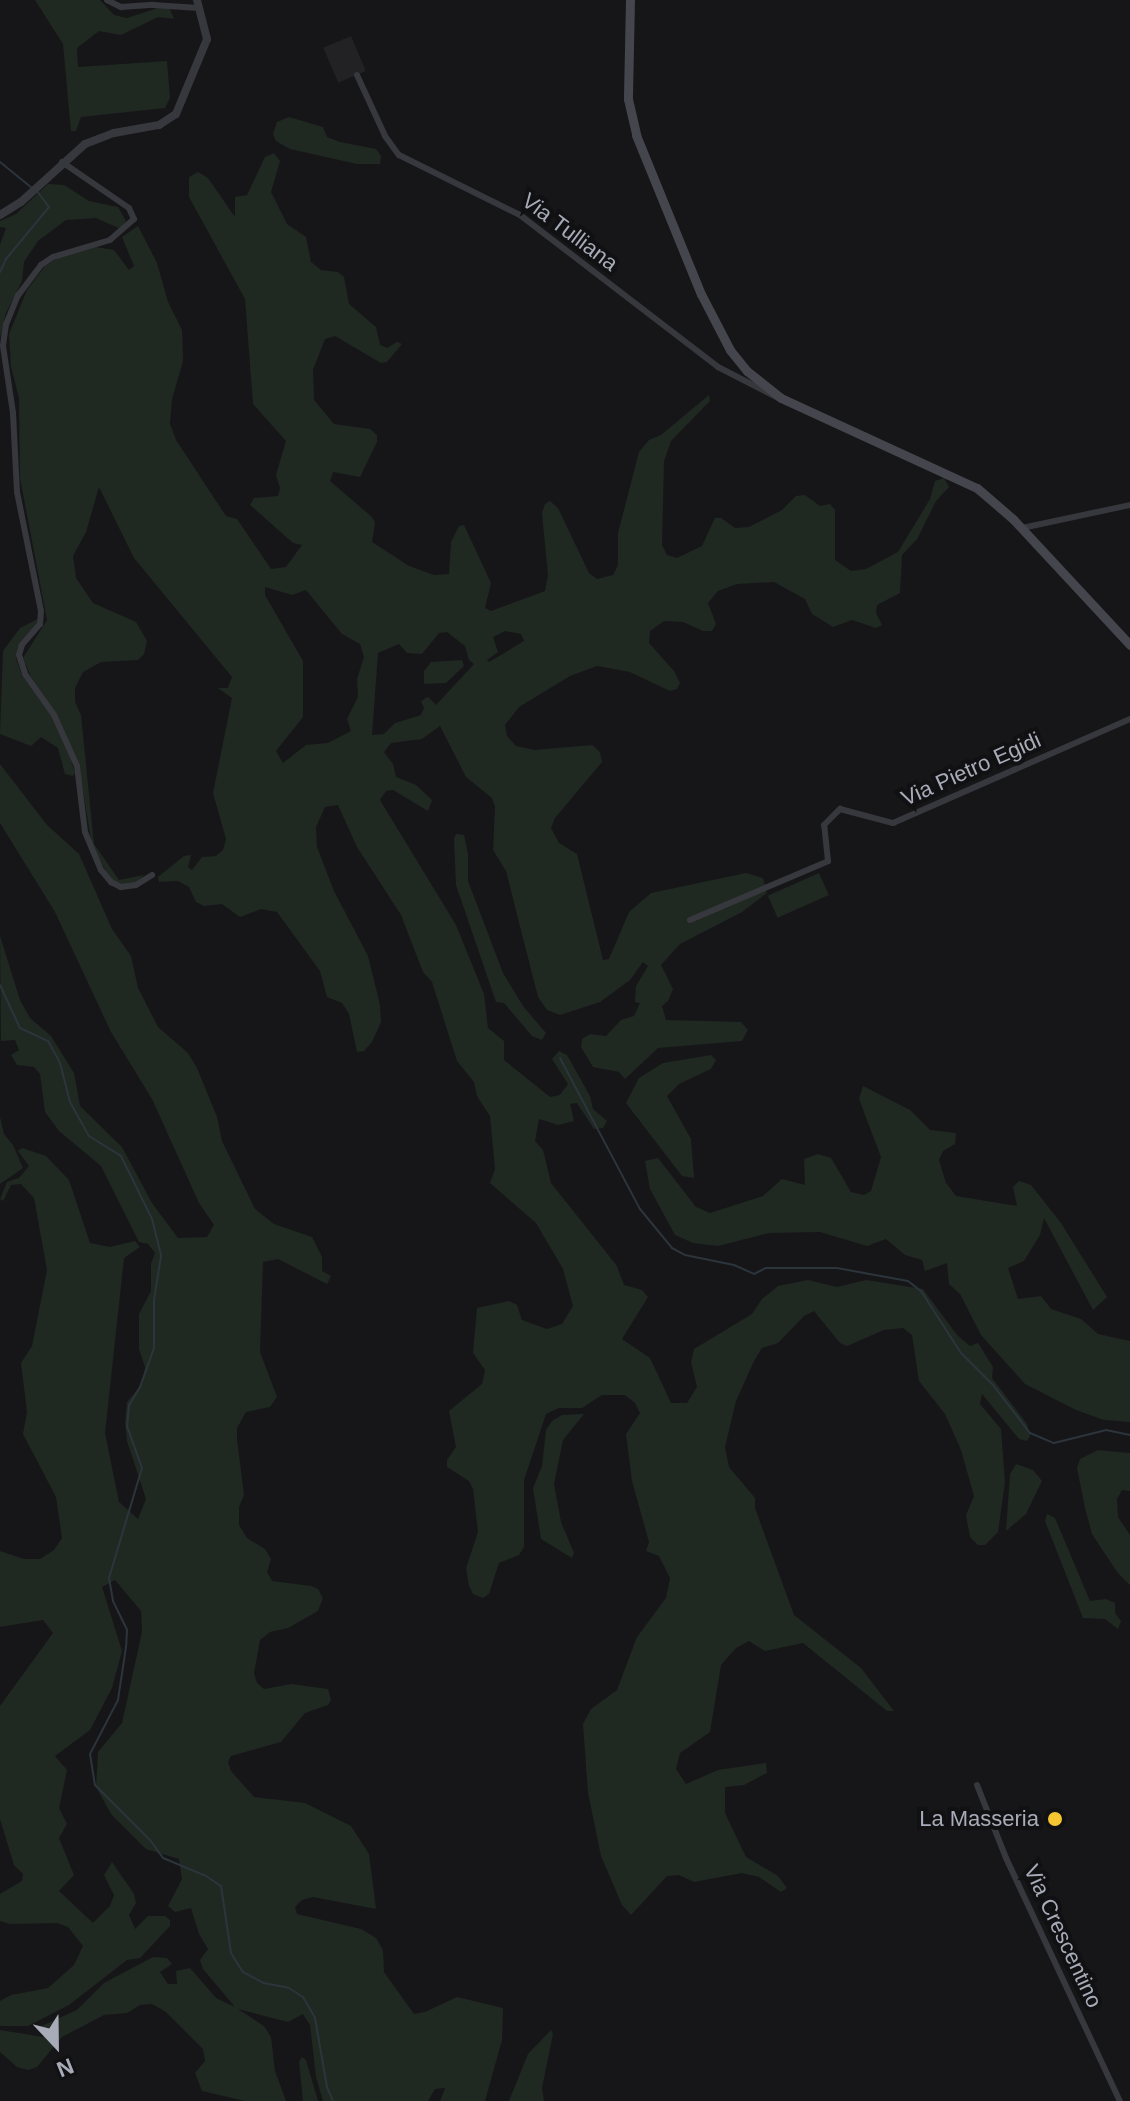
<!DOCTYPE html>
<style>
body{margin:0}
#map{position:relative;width:1130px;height:2101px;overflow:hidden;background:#161618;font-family:Arial,sans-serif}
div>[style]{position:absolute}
.built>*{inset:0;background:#222225;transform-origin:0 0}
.green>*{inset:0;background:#202822;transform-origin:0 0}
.stream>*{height:2px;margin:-1px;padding:0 1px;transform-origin:1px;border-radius:1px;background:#2c343c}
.minor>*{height:6px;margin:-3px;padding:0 3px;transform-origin:3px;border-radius:3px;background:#37383d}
.tertiary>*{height:8px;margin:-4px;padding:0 4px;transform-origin:4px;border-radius:4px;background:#37383d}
.secondary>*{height:9px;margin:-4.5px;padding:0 4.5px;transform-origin:4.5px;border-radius:4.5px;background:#45464d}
.dots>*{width:22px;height:22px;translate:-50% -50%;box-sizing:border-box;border:4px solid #111113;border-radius:50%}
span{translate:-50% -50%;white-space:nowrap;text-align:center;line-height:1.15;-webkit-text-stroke:8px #111113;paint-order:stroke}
.street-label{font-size:22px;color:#a8abb8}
.poi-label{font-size:22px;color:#a8abb8}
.right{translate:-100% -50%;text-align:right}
.north{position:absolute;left:16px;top:2005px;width:80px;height:80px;-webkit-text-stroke:6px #111113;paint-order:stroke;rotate:158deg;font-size:22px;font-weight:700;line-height:32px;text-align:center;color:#a8abb8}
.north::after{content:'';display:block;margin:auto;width:28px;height:36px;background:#a8abb8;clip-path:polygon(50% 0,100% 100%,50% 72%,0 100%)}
</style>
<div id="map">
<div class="built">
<div style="left:351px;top:36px;width:38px;height:30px;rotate:67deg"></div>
</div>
<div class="green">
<div style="clip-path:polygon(35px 0,100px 0,114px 15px,127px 18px,161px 7px,170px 9px,174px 19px,158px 17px,121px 35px,99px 31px,77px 48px,78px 67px,167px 61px,170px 98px,165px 108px,81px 117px,76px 131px,71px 131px,63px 44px)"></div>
<div style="clip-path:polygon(289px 117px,323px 127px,327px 137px,340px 142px,376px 149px,381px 156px,380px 164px,357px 164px,290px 149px,276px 141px,273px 134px,277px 122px)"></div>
<div style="clip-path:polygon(evenodd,274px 153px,280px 161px,271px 192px,287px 224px,306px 237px,311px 262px,321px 270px,338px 272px,344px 277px,349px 304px,376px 327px,380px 345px,387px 348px,397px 342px,402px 344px,387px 362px,381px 363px,335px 336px,325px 339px,313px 370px,314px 400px,334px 424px,370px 429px,377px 435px,377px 442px,360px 477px,333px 472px,330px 481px,372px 517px,375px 523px,372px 542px,409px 566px,434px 575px,449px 574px,451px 542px,459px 526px,464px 525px,491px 583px,485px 608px,491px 611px,545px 591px,548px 575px,542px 513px,545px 504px,550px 501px,558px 508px,589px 573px,597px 579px,613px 575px,618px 565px,618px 533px,639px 452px,649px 440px,661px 435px,709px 395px,710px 401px,671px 441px,664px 461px,662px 545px,667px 555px,677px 558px,702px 546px,715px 518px,721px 518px,735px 528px,749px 527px,782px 510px,796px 496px,805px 495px,820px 506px,830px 504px,835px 510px,835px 560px,851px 571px,866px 569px,898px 552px,930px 499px,935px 481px,944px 478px,949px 487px,936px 501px,917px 539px,902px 555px,900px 593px,877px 605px,876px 613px,882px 625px,876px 628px,852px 620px,833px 627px,812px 614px,805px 599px,774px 582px,737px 584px,718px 591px,708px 603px,716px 624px,712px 631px,703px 631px,683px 622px,664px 621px,650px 631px,649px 643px,674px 671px,680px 683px,677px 689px,670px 691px,630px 672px,597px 666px,570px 676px,519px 707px,505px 725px,507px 736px,516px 746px,535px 750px,592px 745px,600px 752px,602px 762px,555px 818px,551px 828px,559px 843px,577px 854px,603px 960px,609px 959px,629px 912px,651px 893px,746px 873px,763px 878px,767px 893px,742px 912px,680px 944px,661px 965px,673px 989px,668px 1001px,662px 1006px,666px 1020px,741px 1022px,748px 1030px,742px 1041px,658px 1048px,625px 1079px,619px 1072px,593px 1067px,581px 1047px,582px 1039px,590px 1034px,606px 1036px,621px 1020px,634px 1016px,640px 1003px,635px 1002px,636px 986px,648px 966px,643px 962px,630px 980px,600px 1002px,560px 1015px,547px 1010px,538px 997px,506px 871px,493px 850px,495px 807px,492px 798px,466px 777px,440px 726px,422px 739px,391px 743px,384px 752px,393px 764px,396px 777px,416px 785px,432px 800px,428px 811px,393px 790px,386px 791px,380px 800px,456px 925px,484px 994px,488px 1028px,504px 1041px,504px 1060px,550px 1097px,560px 1095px,568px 1084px,552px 1059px,559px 1051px,567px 1055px,590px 1096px,593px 1109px,607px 1121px,603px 1128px,594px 1129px,577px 1103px,570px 1104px,574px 1121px,558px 1125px,539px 1119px,535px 1141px,543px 1150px,551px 1183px,617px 1266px,624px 1285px,642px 1290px,648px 1297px,622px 1339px,650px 1358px,671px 1403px,687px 1403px,697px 1387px,691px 1362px,694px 1349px,752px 1314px,762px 1299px,778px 1286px,808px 1280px,837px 1287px,866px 1280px,923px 1289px,957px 1335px,970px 1346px,978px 1343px,993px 1367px,992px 1378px,1027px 1424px,1030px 1436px,1027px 1441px,1019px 1439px,982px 1394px,980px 1404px,1001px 1429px,1005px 1482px,998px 1532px,985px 1545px,978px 1545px,970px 1537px,966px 1515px,974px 1496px,961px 1450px,945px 1414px,919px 1381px,912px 1335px,903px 1328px,884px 1330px,847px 1346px,840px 1343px,814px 1311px,804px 1316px,778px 1343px,762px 1348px,754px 1361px,736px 1401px,725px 1447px,729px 1467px,755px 1498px,755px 1508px,794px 1615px,861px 1668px,894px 1711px,887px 1711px,803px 1643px,765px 1651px,749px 1641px,736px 1648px,721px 1665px,710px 1732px,680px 1753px,676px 1769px,686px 1784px,718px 1770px,766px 1763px,767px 1773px,744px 1785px,725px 1787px,725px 1813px,746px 1857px,778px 1876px,787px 1888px,781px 1892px,759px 1877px,742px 1873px,694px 1882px,679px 1875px,667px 1876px,631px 1915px,622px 1905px,601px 1856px,588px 1793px,583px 1724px,591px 1709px,617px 1690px,637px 1637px,666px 1598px,670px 1578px,659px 1556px,646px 1551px,649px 1542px,632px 1481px,626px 1434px,640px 1413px,635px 1403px,625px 1395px,602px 1395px,582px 1408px,559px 1408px,546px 1414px,524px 1480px,524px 1547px,519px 1555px,499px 1563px,489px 1594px,483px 1598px,473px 1594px,469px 1586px,466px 1568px,478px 1532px,473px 1489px,469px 1481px,447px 1467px,447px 1460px,456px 1447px,449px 1411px,482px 1384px,485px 1370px,473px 1353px,477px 1308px,509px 1301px,517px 1305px,522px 1320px,547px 1329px,562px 1324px,573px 1306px,563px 1269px,536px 1223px,490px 1183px,495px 1169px,490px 1116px,477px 1096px,474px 1082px,457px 1061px,432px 982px,423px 972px,401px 915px,357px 847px,338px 805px,325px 807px,316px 827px,317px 847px,334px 891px,368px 956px,380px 1005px,381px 1022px,372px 1042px,364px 1051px,357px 1052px,349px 1014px,342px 1003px,327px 997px,320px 971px,277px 912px,261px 909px,240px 917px,222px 904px,204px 906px,196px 902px,189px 887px,178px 881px,159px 882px,158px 877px,184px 856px,191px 855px,188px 867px,192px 870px,202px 857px,216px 856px,223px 850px,226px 839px,213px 793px,232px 698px,218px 688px,228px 688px,232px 677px,134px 558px,99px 487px,86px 532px,73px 556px,76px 578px,93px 603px,136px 622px,147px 641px,144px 654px,138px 660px,101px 662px,83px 672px,75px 688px,75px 702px,81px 715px,94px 844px,119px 880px,144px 875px,136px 883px,122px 885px,110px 879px,92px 846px,79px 766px,55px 712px,31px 677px,23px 658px,47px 620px,20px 478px,19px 398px,11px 367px,9px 334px,27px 290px,45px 266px,60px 257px,96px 247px,114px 250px,129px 270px,134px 266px,122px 237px,138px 226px,157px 263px,168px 302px,182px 330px,183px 361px,172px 399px,170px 424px,176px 440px,226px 516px,237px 519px,271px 569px,286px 567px,302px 545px,293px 543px,250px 505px,254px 498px,278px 496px,280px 488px,276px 475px,286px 441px,253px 404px,245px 299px,189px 197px,189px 177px,198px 172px,208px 178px,235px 217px,235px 197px,247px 195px,265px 157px,274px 153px,265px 587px,292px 595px,306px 590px,342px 634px,360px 644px,364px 657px,357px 679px,358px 697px,347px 719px,351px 731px,328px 743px,306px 745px,283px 763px,276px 751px,303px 717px,303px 661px,265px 595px,265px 587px,274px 153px,505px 631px,521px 634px,524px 641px,489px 662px,487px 660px,498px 652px,493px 637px,505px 631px,274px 153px,447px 632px,465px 646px,469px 660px,474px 664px,436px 705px,428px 697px,421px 701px,424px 708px,421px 715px,395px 723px,384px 734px,372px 735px,378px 653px,399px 644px,407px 653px,422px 654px,439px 633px,447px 632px)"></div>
<div style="clip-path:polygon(48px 184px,64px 185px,89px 201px,118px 207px,126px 221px,121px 229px,96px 218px,66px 220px,38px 241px,24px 262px,22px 281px,6px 313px,0 338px,0 245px,6px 228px,0 227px,0 221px,16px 214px)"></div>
<div style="clip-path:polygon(38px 619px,38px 624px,19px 648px,16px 658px,22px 675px,52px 715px,66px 743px,75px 773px,73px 776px,65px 774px,58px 748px,41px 737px,31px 746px,0 734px,3px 651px,20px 628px)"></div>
<div style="clip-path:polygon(462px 660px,464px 666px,446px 683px,424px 684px,424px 671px,431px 662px)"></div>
<div style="clip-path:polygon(0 764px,47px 825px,79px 854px,112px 929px,131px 956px,138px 988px,158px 1027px,188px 1053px,197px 1068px,217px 1117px,222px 1141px,255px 1209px,274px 1224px,312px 1237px,322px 1257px,322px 1271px,331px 1276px,327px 1284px,278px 1259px,263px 1262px,260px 1352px,277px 1397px,270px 1407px,246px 1412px,237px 1428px,237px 1439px,244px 1495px,239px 1507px,239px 1525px,247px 1538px,265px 1549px,271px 1559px,267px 1572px,272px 1581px,311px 1586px,318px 1589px,323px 1598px,318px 1611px,288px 1628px,270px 1632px,260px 1640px,254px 1673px,257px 1683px,264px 1689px,291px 1684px,328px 1689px,331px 1700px,328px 1705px,305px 1713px,281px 1742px,231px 1756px,228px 1762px,231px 1771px,254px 1797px,305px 1803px,351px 1826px,369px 1854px,376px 1909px,313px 1897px,302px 1900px,295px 1907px,297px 1914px,361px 1929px,376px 1938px,383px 1950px,384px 1972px,414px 2014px,425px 2012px,457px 1997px,503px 2008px,502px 2040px,485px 2101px,440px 2101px,445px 2088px,435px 2089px,428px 2101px,323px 2101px,316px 2077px,310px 2025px,303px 2014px,288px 2022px,238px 2009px,264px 2026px,271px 2037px,275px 2071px,286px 2101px,245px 2101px,202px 2091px,195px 2073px,205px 2061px,203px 2049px,166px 2012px,152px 2004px,140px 2005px,127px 2013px,104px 2015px,62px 2037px,37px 2067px,28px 2070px,17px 2067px,0 2052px,0 2030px,43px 2037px,53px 2029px,41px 2031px,37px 2028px,77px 2010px,104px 1983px,153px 1957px,167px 1958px,172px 1964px,160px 1972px,168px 1984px,177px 1984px,176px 1971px,190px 1968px,216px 1998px,235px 2007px,203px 1969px,200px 1960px,208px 1949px,199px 1934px,191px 1908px,175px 1912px,168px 1906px,182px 1879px,179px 1859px,146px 1849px,111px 1814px,96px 1787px,98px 1752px,122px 1723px,142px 1632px,141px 1611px,115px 1580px,102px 1587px,122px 1651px,112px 1688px,90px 1730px,55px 1756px,67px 1770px,59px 1808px,67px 1824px,59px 1838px,74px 1875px,59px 1891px,93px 1923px,110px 1906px,114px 1895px,104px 1875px,112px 1862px,134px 1894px,136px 1903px,129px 1915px,135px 1929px,148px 1916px,165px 1916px,170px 1920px,170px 1926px,140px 1958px,127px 1960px,69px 2005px,28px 2026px,0 2026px,0 2001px,11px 1995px,48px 1988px,74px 1965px,83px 1946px,68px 1927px,57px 1923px,10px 1924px,0 1921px,0 1894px,22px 1881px,23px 1874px,14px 1865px,0 1819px,0 1706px,53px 1633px,43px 1620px,0 1627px,0 1551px,24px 1559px,40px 1559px,54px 1550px,62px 1538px,56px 1497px,23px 1434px,27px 1412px,21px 1363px,32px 1346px,47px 1270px,34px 1198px,21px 1184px,11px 1185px,3px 1201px,0 1199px,7px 1182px,19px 1178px,29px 1166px,18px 1151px,22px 1148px,46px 1156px,69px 1180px,90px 1243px,110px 1247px,135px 1241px,140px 1247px,124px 1258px,105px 1433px,119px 1502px,138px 1519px,146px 1499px,127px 1441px,125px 1422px,127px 1402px,142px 1384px,145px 1367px,139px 1349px,139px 1314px,151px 1291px,151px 1264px,155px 1253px,148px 1244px,139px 1242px,101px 1166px,59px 1131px,45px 1112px,40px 1074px,34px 1067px,17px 1065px,11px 1055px,19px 1050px,15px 1040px,1px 1041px,0 936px,20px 1000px,30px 1018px,51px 1036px,74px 1073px,80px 1106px,122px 1147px,152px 1203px,178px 1238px,207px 1237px,214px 1225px,199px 1203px,152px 1099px,111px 1032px,55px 912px,0 823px)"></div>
<div style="clip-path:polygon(456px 834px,464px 835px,468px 854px,468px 881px,503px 973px,523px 1006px,546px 1033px,542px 1040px,532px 1036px,504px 1003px,496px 1002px,456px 885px,454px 839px)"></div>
<div style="left:819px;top:873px;width:24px;height:56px;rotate:66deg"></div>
<div style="clip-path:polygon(711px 1055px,716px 1060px,711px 1069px,679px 1084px,667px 1096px,691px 1139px,694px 1178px,682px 1176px,626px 1103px,639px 1078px,663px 1063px)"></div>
<div style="clip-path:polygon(863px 1086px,910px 1110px,930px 1130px,956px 1133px,955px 1144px,943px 1151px,939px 1160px,946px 1183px,956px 1196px,1017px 1206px,1013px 1187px,1019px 1181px,1031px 1185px,1061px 1223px,1107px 1297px,1093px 1310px,1044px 1218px,1040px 1235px,1024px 1261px,1008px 1268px,1018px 1299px,1041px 1296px,1051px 1309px,1081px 1319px,1098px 1334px,1130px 1341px,1130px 1422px,1104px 1420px,1076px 1410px,1025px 1384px,981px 1335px,960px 1294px,949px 1284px,947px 1263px,925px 1271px,922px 1260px,905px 1255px,886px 1239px,867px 1246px,820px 1232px,769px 1233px,718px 1246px,693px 1243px,675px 1235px,650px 1189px,645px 1161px,658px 1158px,696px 1207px,710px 1213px,763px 1196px,782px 1179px,805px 1185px,804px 1159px,818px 1154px,831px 1158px,851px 1192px,864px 1195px,871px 1191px,881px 1157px,859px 1099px)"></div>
<div style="clip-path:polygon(0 1117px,4px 1134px,13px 1145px,23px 1168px,0 1184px)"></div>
<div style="clip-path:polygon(584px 1414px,563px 1440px,554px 1484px,561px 1522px,574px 1553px,572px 1558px,541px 1539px,533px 1488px,542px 1466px,546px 1430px,552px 1421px,562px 1415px)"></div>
<div style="clip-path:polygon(1098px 1450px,1130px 1453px,1130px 1491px,1122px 1490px,1117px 1499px,1118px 1517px,1130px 1535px,1130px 1585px,1117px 1572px,1092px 1534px,1085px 1508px,1077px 1468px,1080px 1459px)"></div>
<div style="clip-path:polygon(1016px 1464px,1033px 1470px,1042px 1481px,1026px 1514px,1006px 1531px,1010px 1474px)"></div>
<div style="clip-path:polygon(1047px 1514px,1055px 1518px,1090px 1601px,1106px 1599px,1115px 1603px,1115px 1613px,1121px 1621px,1118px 1629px,1105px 1619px,1083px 1618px,1045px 1521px)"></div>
<div style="clip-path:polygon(551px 2030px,553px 2034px,542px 2088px,544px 2101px,509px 2101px,528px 2054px)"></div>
<div style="clip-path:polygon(302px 2057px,306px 2060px,318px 2101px,303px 2101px,299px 2062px)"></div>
</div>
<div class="stream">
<div style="left:0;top:162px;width:40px;rotate:39deg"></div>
<div style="left:0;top:272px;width:14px;rotate:-65deg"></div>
<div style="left:6px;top:259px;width:67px;rotate:-50.4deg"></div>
<div style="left:49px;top:207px;width:21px;rotate:-127deg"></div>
<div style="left:0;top:985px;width:47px;rotate:65.1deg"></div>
<div style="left:20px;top:1028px;width:31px;rotate:25deg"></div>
<div style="left:48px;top:1041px;width:25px;rotate:61deg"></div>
<div style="left:60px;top:1063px;width:40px;rotate:75.6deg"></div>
<div style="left:70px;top:1102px;width:39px;rotate:61deg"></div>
<div style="left:89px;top:1136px;width:38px;rotate:32deg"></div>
<div style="left:121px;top:1156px;width:70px;rotate:63.8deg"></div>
<div style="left:152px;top:1219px;width:38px;rotate:76deg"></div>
<div style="left:161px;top:1256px;width:45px;rotate:99deg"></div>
<div style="left:154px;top:1300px;width:48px;rotate:90deg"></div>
<div style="left:154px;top:1348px;width:41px;rotate:109.7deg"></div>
<div style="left:140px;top:1387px;width:21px;rotate:121deg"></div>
<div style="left:129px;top:1405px;width:21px;rotate:95deg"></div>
<div style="left:127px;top:1426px;width:45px;rotate:70.3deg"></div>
<div style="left:142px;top:1468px;width:115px;rotate:106.7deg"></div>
<div style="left:109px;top:1578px;width:23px;rotate:80deg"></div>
<div style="left:113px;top:1601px;width:32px;rotate:64deg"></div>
<div style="left:127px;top:1630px;width:17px;rotate:93deg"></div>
<div style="left:126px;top:1647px;width:54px;rotate:98.6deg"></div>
<div style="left:118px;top:1700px;width:61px;rotate:117.4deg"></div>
<div style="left:90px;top:1754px;width:31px;rotate:81deg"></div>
<div style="left:95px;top:1785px;width:78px;rotate:45deg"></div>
<div style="left:150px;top:1840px;width:22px;rotate:54deg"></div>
<div style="left:163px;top:1858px;width:47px;rotate:22.7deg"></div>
<div style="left:206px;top:1876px;width:18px;rotate:34deg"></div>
<div style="left:221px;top:1886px;width:68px;rotate:81.5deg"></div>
<div style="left:231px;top:1953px;width:22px;rotate:58deg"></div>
<div style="left:243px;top:1972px;width:24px;rotate:28deg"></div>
<div style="left:264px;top:1983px;width:25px;rotate:11deg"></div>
<div style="left:289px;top:1988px;width:17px;rotate:33deg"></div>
<div style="left:303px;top:1997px;width:24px;rotate:60deg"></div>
<div style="left:315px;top:2018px;width:70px;rotate:80.1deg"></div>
<div style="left:327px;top:2087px;width:15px;rotate:67deg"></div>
<div style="left:560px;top:1058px;width:171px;rotate:62.1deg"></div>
<div style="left:640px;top:1209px;width:50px;rotate:50.6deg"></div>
<div style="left:672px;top:1248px;width:15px;rotate:28deg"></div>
<div style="left:685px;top:1255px;width:50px;rotate:11.5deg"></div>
<div style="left:734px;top:1265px;width:22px;rotate:24deg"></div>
<div style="left:754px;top:1274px;width:13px;rotate:-27deg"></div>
<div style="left:766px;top:1268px;width:71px"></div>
<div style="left:837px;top:1268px;width:72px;rotate:10.4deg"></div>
<div style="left:908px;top:1281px;width:16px;rotate:38deg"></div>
<div style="left:921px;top:1291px;width:74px;rotate:57.2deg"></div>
<div style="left:961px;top:1353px;width:45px;rotate:45deg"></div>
<div style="left:993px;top:1385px;width:61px;rotate:52.4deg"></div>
<div style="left:1030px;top:1433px;width:26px;rotate:23deg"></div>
<div style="left:1054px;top:1443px;width:54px;rotate:-14deg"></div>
<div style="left:1106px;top:1430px;width:25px;rotate:12deg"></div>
</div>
<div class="minor">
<div style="left:107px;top:0;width:16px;rotate:27deg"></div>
<div style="left:121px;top:7px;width:32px;rotate:-4deg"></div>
<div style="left:153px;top:5px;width:46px;rotate:3.7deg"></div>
<div style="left:357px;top:75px;width:67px;rotate:65.3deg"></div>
<div style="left:385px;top:136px;width:24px;rotate:54deg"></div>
<div style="left:399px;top:155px;width:135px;rotate:26.4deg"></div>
<div style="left:520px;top:215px;width:250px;rotate:37.5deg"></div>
<div style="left:718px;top:367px;width:70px;rotate:27.3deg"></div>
<div style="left:62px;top:162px;width:81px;rotate:34.5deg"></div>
<div style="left:129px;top:208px;width:12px;rotate:66deg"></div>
<div style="left:134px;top:219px;width:32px;rotate:139deg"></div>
<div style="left:110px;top:240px;width:59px;rotate:163.4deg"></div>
<div style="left:53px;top:257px;width:14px;rotate:146deg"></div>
<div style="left:41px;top:265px;width:38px;rotate:127deg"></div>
<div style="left:18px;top:295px;width:31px;rotate:112deg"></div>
<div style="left:6px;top:324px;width:22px;rotate:98deg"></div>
<div style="left:3px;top:346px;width:68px;rotate:81.5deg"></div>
<div style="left:13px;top:413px;width:79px;rotate:87.1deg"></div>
<div style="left:17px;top:492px;width:121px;rotate:78.6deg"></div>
<div style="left:41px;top:611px;width:13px;rotate:94deg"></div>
<div style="left:40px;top:624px;width:28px;rotate:131deg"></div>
<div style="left:22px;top:645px;width:10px;rotate:107deg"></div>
<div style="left:19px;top:655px;width:20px;rotate:72deg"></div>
<div style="left:25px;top:674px;width:50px;rotate:54.7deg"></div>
<div style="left:54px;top:715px;width:56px;rotate:65.7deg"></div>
<div style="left:77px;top:766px;width:66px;rotate:83.1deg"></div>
<div style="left:85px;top:832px;width:41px;rotate:67.2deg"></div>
<div style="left:101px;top:870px;width:16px;rotate:50deg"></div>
<div style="left:111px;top:882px;width:11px;rotate:27deg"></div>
<div style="left:121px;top:887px;width:15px;rotate:-8deg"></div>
<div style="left:136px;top:885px;width:19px;rotate:-32deg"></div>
<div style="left:1022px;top:528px;width:110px;rotate:-12deg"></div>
<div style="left:690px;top:920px;width:150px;rotate:-23.1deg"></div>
<div style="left:828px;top:861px;width:36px;rotate:-96deg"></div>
<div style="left:824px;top:825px;width:23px;rotate:-45deg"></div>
<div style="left:840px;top:809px;width:55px;rotate:14.8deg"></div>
<div style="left:893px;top:823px;width:259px;rotate:-23.7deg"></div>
<div style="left:977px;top:1785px;width:79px;rotate:68.3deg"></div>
<div style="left:1006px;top:1858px;width:268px;rotate:64.9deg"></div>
</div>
<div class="tertiary">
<div style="left:0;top:215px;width:25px;rotate:-32deg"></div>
<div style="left:21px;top:202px;width:86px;rotate:-42.2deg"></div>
<div style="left:85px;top:144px;width:31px;rotate:-21deg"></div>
<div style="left:114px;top:133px;width:46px;rotate:-10.1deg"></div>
<div style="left:159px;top:125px;width:20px;rotate:-33deg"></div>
<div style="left:176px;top:114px;width:81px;rotate:-67.5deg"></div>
<div style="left:207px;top:39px;width:40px;rotate:-104.4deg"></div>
</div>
<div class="secondary">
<div style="left:630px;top:0;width:99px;rotate:91.2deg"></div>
<div style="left:628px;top:99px;width:37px;rotate:77deg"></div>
<div style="left:636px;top:135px;width:172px;rotate:67.8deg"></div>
<div style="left:701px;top:294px;width:63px;rotate:62.6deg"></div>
<div style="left:730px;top:350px;width:27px;rotate:51deg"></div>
<div style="left:747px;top:371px;width:43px;rotate:38.5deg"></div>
<div style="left:781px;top:398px;width:216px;rotate:24.7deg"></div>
<div style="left:977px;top:488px;width:48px;rotate:40.7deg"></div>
<div style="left:1013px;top:519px;width:172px;rotate:47.1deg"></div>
</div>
<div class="dots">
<div style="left:1055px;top:1819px;background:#f5c532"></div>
</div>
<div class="street-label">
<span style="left:570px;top:232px;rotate:37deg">Via Tulliana</span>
<span style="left:971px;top:769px;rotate:-24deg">Via Pietro Egidi</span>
<span style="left:1063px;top:1936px;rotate:65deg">Via Crescentino</span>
</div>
<div class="poi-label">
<span class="right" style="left:1039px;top:1819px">La Masseria</span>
</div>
<div class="north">N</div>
</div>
